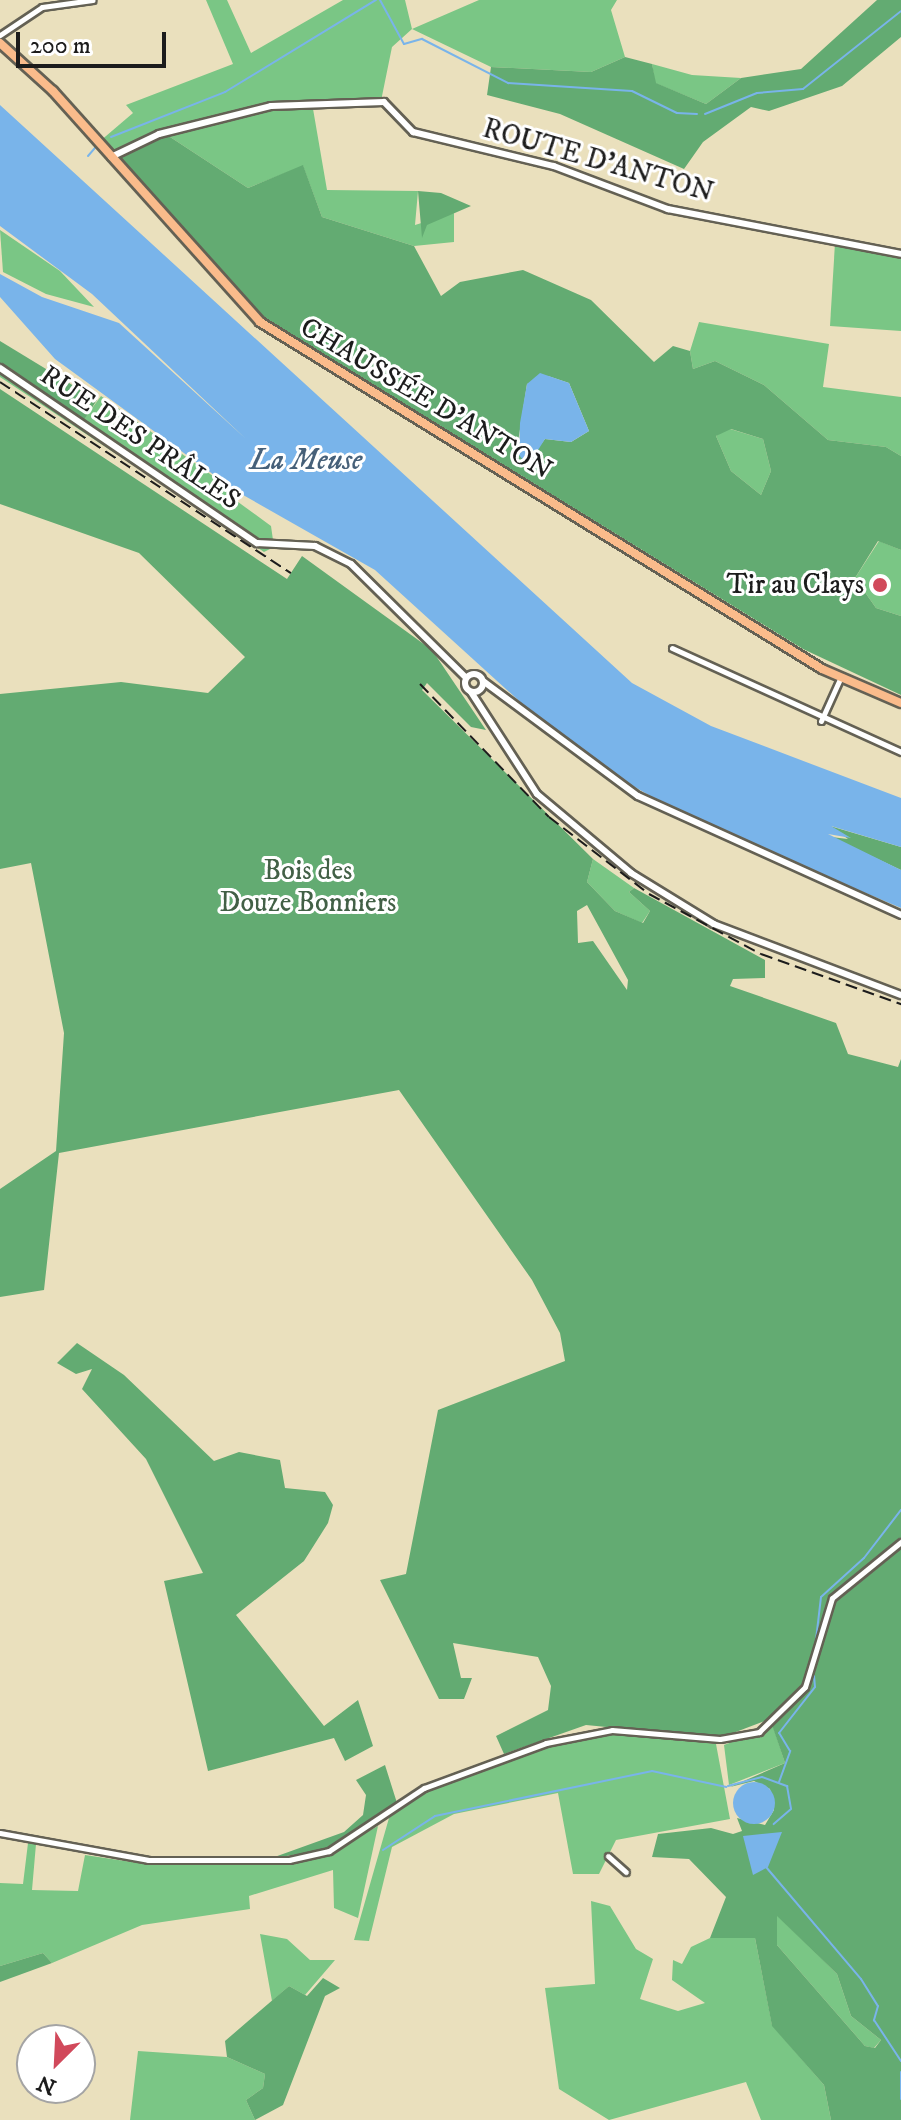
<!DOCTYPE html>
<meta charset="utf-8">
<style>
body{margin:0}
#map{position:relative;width:901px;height:2120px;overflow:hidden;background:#eae0bd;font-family:"IM FELL DW Pica",serif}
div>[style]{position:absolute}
.green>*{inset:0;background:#7ac685}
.forest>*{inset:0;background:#63ab72}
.water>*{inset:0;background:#79b4ea}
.round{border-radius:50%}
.stream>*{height:2px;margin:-1px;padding:0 1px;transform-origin:1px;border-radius:1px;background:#79b4ea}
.roads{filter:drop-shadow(2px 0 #646154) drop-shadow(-2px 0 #646154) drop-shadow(0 2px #646154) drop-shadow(0 -2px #646154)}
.minor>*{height:5px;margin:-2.5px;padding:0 2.5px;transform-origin:2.5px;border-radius:2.5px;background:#fff}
.tertiary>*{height:6px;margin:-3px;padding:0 3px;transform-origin:3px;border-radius:3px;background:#fff}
.tertiary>.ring{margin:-3px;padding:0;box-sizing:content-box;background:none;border:6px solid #fff;border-radius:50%}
.primary>*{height:8px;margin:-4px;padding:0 4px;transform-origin:4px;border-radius:4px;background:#fabb8b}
.rail>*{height:2px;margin-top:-1px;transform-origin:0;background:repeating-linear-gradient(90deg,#1c1c1c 0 12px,transparent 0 18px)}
.dots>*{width:22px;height:22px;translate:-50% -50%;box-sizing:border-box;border:4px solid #fff;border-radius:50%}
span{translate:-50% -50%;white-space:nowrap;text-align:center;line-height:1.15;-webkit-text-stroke:6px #fff;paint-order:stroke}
.street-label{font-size:28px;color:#1c1c1c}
.poi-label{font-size:28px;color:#1c1c1c}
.right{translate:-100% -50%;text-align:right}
.park-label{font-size:28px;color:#426046}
.water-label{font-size:30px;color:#466079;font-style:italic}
.north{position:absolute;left:16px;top:2024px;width:80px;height:80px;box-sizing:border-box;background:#fff;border:2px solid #a4a4a4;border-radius:50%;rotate:204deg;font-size:22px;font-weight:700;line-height:32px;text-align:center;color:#1c1c1c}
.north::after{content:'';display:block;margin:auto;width:28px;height:36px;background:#d1495b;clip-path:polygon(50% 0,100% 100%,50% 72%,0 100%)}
.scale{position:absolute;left:16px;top:32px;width:150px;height:36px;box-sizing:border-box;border:4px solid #1c1c1c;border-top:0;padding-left:10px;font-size:24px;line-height:28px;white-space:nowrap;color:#1c1c1c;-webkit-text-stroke:6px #fff;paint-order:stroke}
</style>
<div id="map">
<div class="green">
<div style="clip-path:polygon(206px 0,227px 0,251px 53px,343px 0,405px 0,412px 29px,479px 0,617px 0,611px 10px,625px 57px,591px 72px,491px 67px,412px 29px,392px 47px,381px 101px,312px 103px,327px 190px,418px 191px,415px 225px,454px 213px,454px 242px,414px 246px,322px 217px,303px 166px,248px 188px,164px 133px,115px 154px,99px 142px,133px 113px,126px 105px,233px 64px)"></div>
<div style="clip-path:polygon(652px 64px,692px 75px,741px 78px,706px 104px,655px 83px)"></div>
<div style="clip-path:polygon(0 230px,60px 271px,94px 307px,46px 294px,3px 272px)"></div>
<div style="clip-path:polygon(835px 243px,901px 255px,901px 331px,830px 326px)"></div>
<div style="clip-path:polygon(699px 322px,829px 344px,823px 387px,901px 397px,901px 456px,886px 447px,828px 440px,764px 385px,715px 361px,693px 369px,690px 351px)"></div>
<div style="clip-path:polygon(0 368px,79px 426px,101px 396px,238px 494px,234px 499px,271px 526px,274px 547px,264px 552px,0 377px)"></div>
<div style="clip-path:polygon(727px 428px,763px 439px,771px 471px,761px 495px,731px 471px,716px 436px)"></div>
<div style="clip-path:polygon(879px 541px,901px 550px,901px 616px,876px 608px,855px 578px)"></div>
<div style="clip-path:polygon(593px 859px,634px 888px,629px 892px,650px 911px,642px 923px,615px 911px,587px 882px)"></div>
<div style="clip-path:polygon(773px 1726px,785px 1763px,729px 1785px,724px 1745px)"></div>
<div style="clip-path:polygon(620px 1732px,716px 1744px,730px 1819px,616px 1840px,599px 1874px,573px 1874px,558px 1793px,454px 1814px,392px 1847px,369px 1941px,354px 1940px,389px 1818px,418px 1794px,549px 1744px)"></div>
<div style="clip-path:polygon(378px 1826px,358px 1918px,334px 1908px,333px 1870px,249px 1896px,250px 1909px,142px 1925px,52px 1963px,43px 1953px,0 1966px,0 1883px,23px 1884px,28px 1843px,36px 1844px,32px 1890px,78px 1891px,85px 1855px,145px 1864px,229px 1858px,282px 1865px,329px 1853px)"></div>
<div style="clip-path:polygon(591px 1901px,610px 1906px,636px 1949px,653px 1959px,640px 1999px,678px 2011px,705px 2003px,672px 1980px,673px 1960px,682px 1964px,691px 1947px,710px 1938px,755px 1938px,772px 2025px,824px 2085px,831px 2120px,761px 2120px,746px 2082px,609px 2120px,559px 2089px,545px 1988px,595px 1984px)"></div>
<div style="clip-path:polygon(777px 1915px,837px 1974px,851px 2016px,881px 2040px,874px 2048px,865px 2046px,777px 1945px)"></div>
<div style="clip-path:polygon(260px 1934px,287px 1939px,310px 1960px,335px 1960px,305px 1995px,289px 1986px,272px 2001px)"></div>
<div style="clip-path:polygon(138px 2051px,227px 2057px,265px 2074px,263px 2088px,246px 2100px,255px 2120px,130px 2120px)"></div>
</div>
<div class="forest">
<div style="clip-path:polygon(877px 0,901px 0,901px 37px,842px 86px,769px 111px,751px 107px,703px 142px,684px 169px,560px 114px,487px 95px,491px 67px,591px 72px,625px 57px,652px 64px,656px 83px,706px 104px,741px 78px,801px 69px)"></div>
<div style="clip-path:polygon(evenodd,164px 133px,248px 188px,303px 165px,322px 217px,414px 246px,441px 296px,460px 282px,523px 270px,591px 300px,654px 362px,673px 346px,690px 351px,693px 369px,715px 361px,764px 385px,828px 440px,886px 447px,901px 456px,901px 550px,878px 541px,855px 578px,876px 608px,901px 616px,901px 695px,803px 649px,265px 318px,119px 157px,164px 133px,548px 376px,569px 383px,589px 431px,571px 442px,545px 439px,525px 465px,518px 442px,527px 384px,548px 376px,164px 133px,731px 429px,763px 439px,771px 471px,761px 495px,731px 471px,716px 436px,731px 429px)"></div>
<div style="clip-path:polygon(418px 191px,441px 193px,471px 206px,427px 225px,422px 238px)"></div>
<div style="clip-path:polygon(0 341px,97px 400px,80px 426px,0 368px)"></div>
<div style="clip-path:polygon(evenodd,0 389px,287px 579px,302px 556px,432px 650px,486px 730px,471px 727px,427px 683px,422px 690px,593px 859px,587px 882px,615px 911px,643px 923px,650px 911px,629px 892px,634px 888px,765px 960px,765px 978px,733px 979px,730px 986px,836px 1023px,848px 1054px,898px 1067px,901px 1059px,901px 2120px,831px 2120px,824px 2085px,772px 2026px,755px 1938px,710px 1938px,726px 1897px,689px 1859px,652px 1857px,658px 1834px,711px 1828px,733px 1834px,742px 1831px,737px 1818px,765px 1825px,774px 1810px,770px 1789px,754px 1781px,730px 1787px,785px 1763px,770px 1719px,720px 1738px,586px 1725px,504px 1754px,496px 1736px,548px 1710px,551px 1686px,538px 1657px,453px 1643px,461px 1678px,472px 1678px,464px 1699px,439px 1699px,380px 1580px,406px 1574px,438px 1410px,565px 1361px,560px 1333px,532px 1280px,399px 1090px,59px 1153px,44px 1290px,0 1297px,0 1189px,56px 1151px,64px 1033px,31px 863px,0 869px,0 694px,121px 682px,208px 693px,245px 657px,139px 553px,0 504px,0 389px,587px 905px,628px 980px,627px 990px,593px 941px,578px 943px,577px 911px,587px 905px,0 389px,777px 1916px,837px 1974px,851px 2016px,881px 2040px,875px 2048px,865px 2046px,777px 1945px,777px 1916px)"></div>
<div style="clip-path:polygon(830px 826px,901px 847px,901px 870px,831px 837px,848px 839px)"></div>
<div style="clip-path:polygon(77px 1343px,124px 1375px,214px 1461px,239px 1452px,280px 1460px,285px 1488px,325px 1492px,333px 1505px,328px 1523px,304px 1561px,236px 1615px,324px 1726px,358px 1700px,373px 1746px,345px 1761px,334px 1738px,208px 1771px,164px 1581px,203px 1573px,146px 1459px,82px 1389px,92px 1369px,76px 1374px,57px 1363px)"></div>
<div style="clip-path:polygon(385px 1765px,397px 1803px,327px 1849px,269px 1859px,344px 1832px,363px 1815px,366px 1795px,356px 1780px)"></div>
<div style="clip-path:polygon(43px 1953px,52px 1963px,0 1982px,0 1966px)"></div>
<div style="clip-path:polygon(323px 1978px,340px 1988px,325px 1996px,283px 2105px,255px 2120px,246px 2100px,263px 2088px,265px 2074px,227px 2057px,225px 2041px,289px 1986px,307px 1996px)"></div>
</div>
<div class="water">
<div style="clip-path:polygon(0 105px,632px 683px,711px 726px,901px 798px,901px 847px,831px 826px,851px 838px,828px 834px,901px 870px,901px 908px,689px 818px,619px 778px,550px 729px,375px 570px,236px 491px,55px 359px,0 297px,0 274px,42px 297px,119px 323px,246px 439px,92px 294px,0 226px)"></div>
<div style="clip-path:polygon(540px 373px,569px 383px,589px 431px,571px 442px,545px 439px,528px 466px,519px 455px,520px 423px,527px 384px)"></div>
<div class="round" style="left:733px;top:1782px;width:42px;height:42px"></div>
<div style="clip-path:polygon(782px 1832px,768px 1867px,753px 1875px,743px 1836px)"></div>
</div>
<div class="stream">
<div style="left:380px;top:0;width:50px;rotate:61.4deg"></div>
<div style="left:404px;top:44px;width:19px;rotate:-16deg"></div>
<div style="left:422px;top:39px;width:97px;rotate:27.1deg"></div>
<div style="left:508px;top:83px;width:124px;rotate:3.7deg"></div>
<div style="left:632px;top:91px;width:50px;rotate:26.1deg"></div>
<div style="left:677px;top:113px;width:20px;rotate:3deg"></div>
<div style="left:705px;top:114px;width:56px;rotate:-22deg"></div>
<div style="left:757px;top:93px;width:46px;rotate:-5deg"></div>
<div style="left:803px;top:89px;width:125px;rotate:-38.5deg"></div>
<div style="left:111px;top:137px;width:123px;rotate:-21.5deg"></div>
<div style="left:225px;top:92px;width:177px;rotate:-31.4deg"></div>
<div style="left:88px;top:156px;width:11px;rotate:-49deg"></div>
<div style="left:815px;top:1648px;width:51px;rotate:-83.3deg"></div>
<div style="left:821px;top:1597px;width:58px;rotate:-42.2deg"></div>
<div style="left:864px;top:1558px;width:61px;rotate:-52.4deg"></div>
<div style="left:779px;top:1782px;width:33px;rotate:-70deg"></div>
<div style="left:790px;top:1751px;width:21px;rotate:-121deg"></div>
<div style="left:779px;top:1733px;width:58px;rotate:-52deg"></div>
<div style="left:815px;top:1687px;width:11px;rotate:-95deg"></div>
<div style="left:728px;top:1786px;width:35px;rotate:-15deg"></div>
<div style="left:762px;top:1777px;width:27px;rotate:20deg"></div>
<div style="left:787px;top:1786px;width:23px;rotate:80deg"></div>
<div style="left:791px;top:1809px;width:23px;rotate:139deg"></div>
<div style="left:383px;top:1850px;width:62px;rotate:-33.2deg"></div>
<div style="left:435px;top:1816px;width:222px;rotate:-11.7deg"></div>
<div style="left:652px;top:1771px;width:76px;rotate:12.2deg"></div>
<div style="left:766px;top:1867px;width:147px;rotate:49.7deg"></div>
<div style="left:861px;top:1979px;width:32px;rotate:58deg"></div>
<div style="left:878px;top:2006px;width:15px;rotate:106deg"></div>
<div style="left:874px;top:2020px;width:49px;rotate:56.6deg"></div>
<div style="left:901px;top:2072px;width:27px;rotate:90deg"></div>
</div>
<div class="roads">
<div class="minor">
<div style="left:0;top:35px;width:50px;rotate:-33.7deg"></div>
<div style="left:42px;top:7px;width:51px;rotate:-7.8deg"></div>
<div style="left:672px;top:648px;width:252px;rotate:24.4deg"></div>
<div style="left:821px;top:721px;width:46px;rotate:-65.7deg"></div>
<div style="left:0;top:1833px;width:150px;rotate:10.3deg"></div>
<div style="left:148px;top:1860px;width:141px"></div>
<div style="left:289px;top:1860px;width:41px;rotate:-12.7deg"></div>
<div style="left:329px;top:1851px;width:114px;rotate:-33.6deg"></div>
<div style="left:424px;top:1788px;width:130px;rotate:-20.2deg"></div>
<div style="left:546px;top:1743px;width:67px;rotate:-11.1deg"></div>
<div style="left:612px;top:1730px;width:108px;rotate:4.8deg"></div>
<div style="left:720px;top:1739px;width:40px;rotate:-10deg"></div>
<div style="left:759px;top:1732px;width:64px;rotate:-44.4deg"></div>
<div style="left:805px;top:1687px;width:93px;rotate:-73.1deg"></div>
<div style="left:832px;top:1598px;width:89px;rotate:-39.1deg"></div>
<div style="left:608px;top:1856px;width:24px;rotate:42deg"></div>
</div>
<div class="tertiary">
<div style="left:111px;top:157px;width:53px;rotate:-25.6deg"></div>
<div style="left:159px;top:134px;width:115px;rotate:-14deg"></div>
<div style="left:271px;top:106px;width:113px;rotate:-2deg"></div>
<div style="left:384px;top:102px;width:42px;rotate:46deg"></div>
<div style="left:413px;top:132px;width:145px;rotate:13.6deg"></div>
<div style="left:554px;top:166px;width:122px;rotate:20.7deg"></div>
<div style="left:668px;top:209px;width:237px;rotate:10.9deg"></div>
<div style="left:0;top:368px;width:311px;rotate:34.3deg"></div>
<div style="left:257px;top:543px;width:58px;rotate:3deg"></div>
<div style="left:315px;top:546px;width:40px;rotate:26.6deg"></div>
<div style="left:351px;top:564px;width:162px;rotate:44.7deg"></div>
<div class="ring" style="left:465px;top:674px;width:12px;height:12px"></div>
<div style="left:483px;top:681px;width:193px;rotate:36.6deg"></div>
<div style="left:638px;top:796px;width:289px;rotate:24.3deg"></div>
<div style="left:471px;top:692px;width:121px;rotate:57.1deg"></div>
<div style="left:537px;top:794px;width:123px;rotate:40deg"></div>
<div style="left:631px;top:873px;width:97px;rotate:31.6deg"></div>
<div style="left:714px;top:924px;width:200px;rotate:20.8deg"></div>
</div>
<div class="primary">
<div style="left:0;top:43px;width:72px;rotate:42.2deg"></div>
<div style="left:53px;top:91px;width:310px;rotate:48.1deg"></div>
<div style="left:260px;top:322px;width:660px;rotate:31.69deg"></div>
<div style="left:822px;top:669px;width:86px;rotate:23.3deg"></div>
</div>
</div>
<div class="rail">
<div style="left:0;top:382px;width:348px;rotate:33.3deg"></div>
<div style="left:420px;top:684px;width:185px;rotate:45.9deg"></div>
<div style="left:549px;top:817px;width:126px;rotate:37.6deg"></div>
<div style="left:649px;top:894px;width:127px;rotate:28.2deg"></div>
<div style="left:761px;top:954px;width:149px;rotate:19.7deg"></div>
</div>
<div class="dots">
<div style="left:880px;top:585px;background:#d1495b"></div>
</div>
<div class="street-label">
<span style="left:598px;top:161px;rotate:16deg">ROUTE D'ANTON</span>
<span style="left:426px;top:399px;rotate:31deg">CHAUSSÉE D'ANTON</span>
<span style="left:140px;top:438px;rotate:34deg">RUE DES PRÂLES</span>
</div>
<div class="poi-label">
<span class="right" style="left:864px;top:585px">Tir au Clays</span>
</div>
<div class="park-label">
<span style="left:308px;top:887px">Bois des<br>Douze Bonniers</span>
</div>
<div class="water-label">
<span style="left:306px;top:461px">La Meuse</span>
</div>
<div class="north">N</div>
<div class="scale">200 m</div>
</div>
